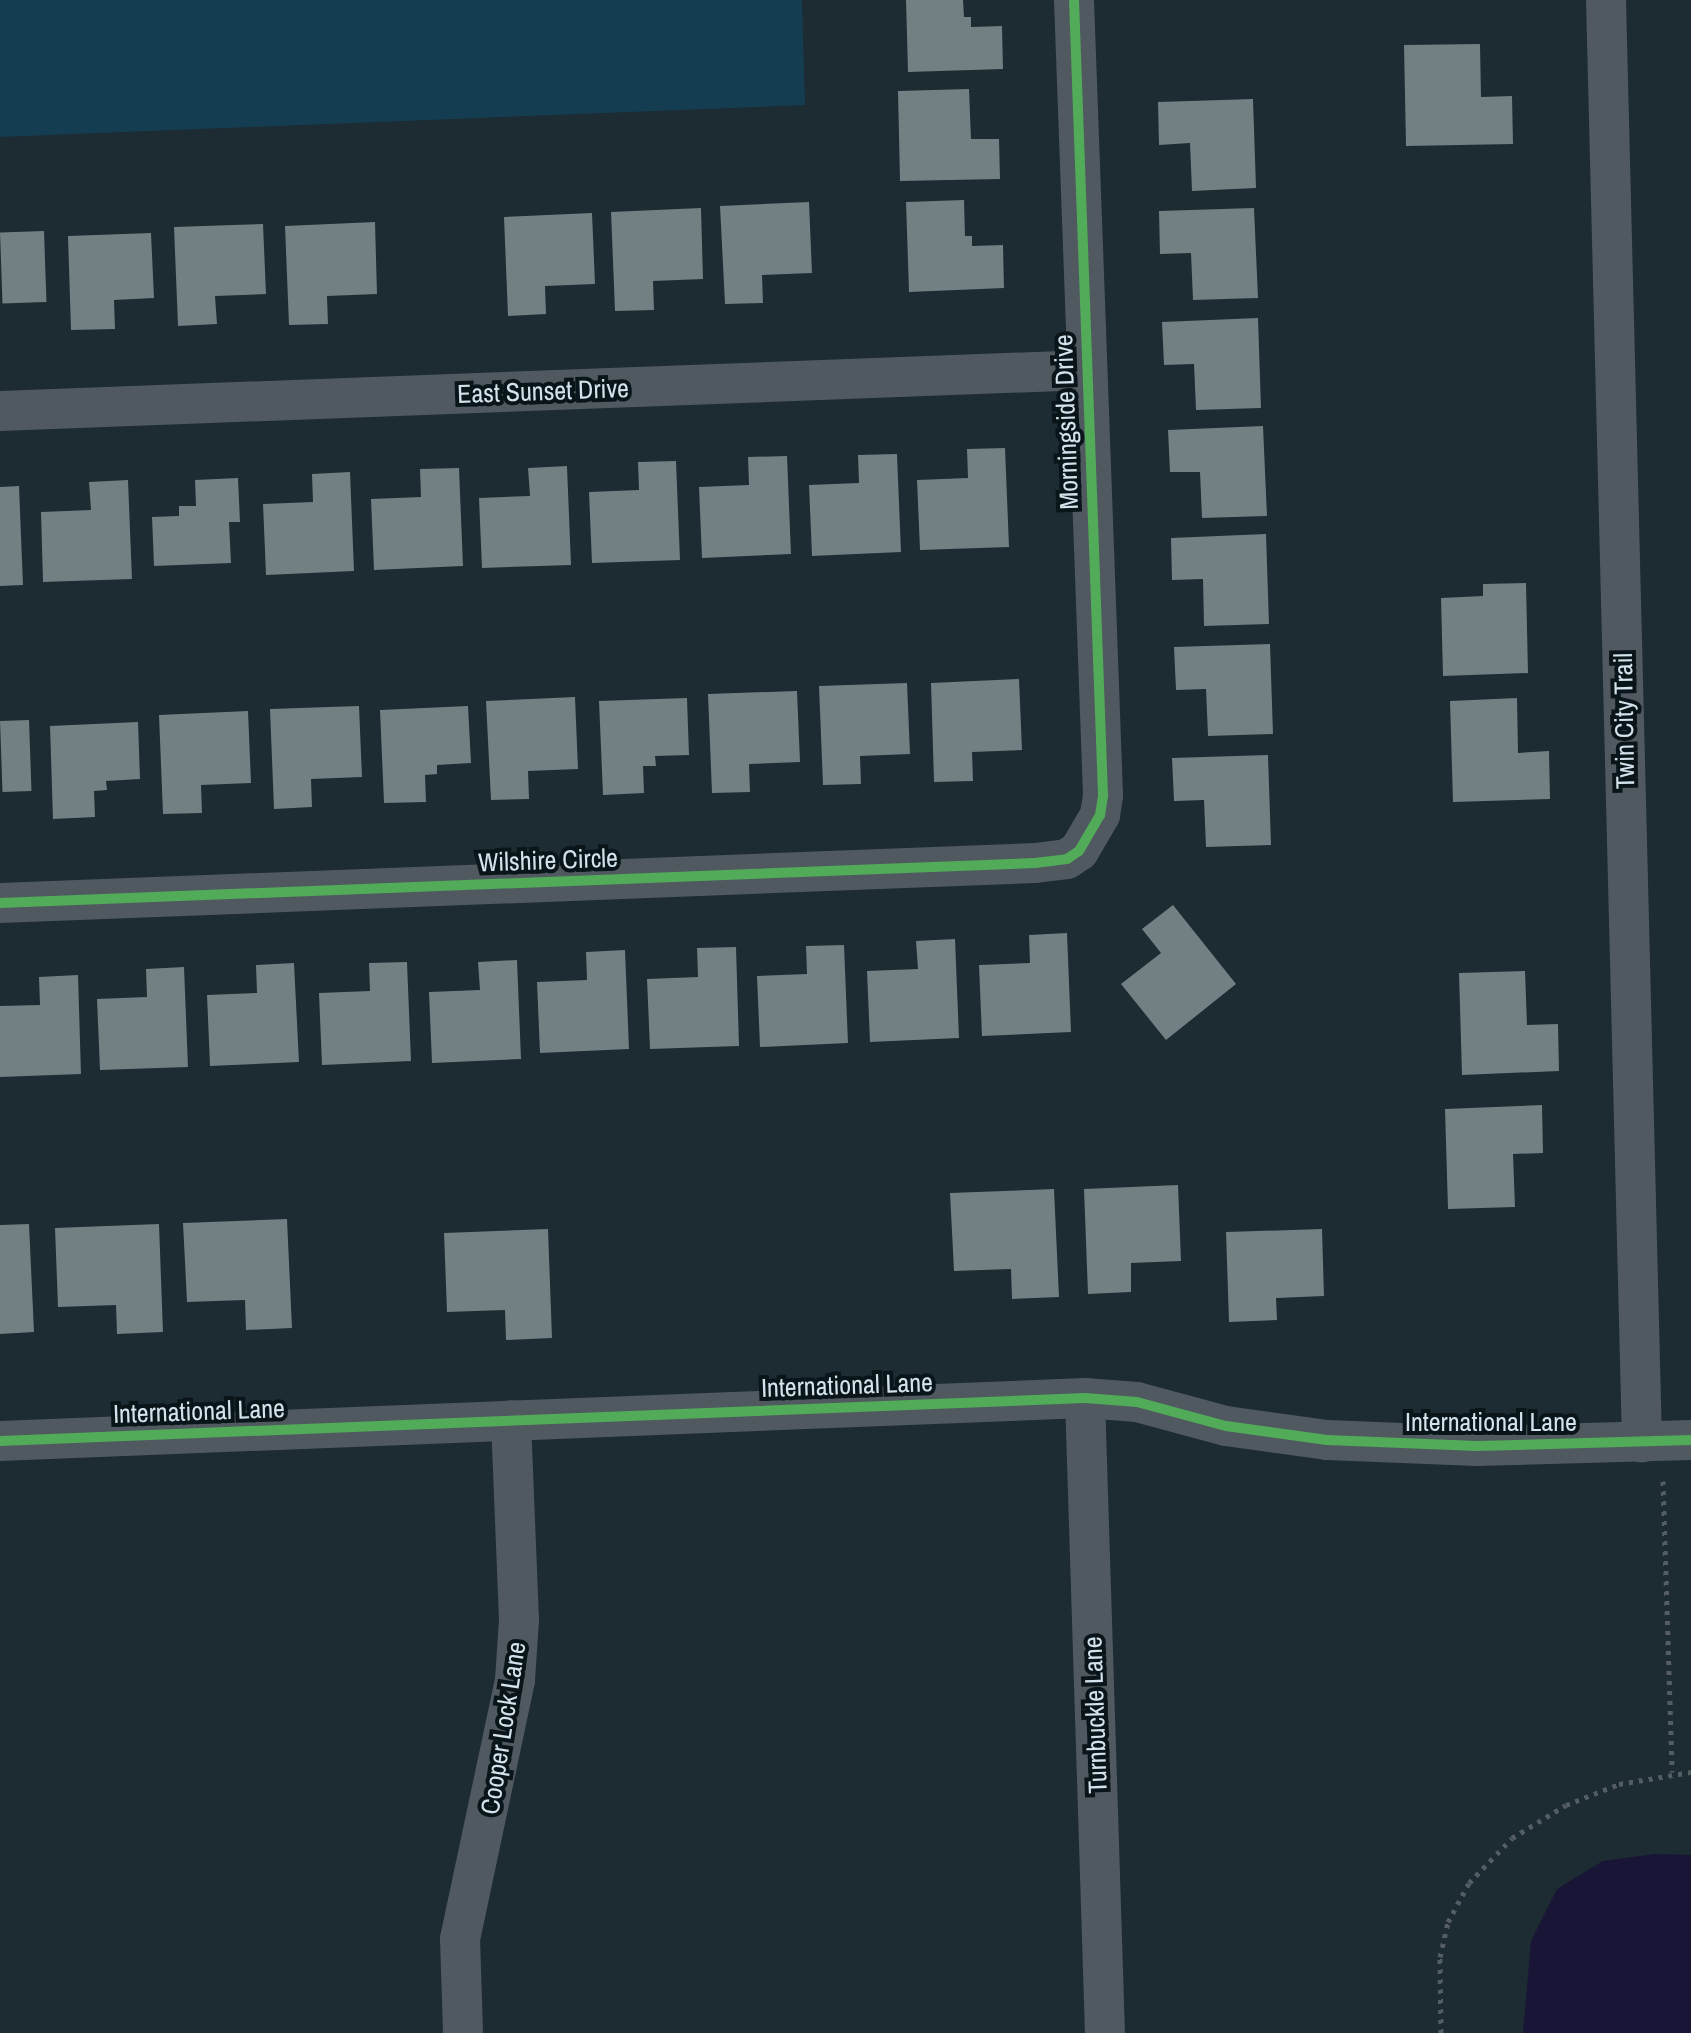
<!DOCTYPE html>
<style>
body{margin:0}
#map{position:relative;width:1691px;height:2033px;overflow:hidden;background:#1d2b32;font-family:"Archivo Narrow",sans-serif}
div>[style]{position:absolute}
.green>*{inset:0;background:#143d51}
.water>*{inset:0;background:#181537}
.building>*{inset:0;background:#727f83;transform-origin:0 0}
.path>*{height:5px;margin-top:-2.5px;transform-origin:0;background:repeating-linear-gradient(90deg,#535d62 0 4px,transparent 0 10px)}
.minor>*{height:40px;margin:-20px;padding:0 20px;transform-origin:20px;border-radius:20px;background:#4f595f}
.cycleway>*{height:10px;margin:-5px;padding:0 5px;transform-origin:5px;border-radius:5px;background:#51ab58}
span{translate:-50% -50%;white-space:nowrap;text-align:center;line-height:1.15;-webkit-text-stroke:8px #0a151a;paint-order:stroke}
.street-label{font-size:26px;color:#d4e3eb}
</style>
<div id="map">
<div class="green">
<div style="clip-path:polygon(0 0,802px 0,805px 105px,0 137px)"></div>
</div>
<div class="water">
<div style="clip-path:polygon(1655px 1854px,1691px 1855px,1691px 2033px,1523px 2033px,1531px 1941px,1557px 1889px,1603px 1861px)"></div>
</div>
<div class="building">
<div style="clip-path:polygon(906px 0,963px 0,964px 17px,971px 17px,971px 27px,1002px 26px,1003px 69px,908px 72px)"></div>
<div style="clip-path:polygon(1480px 44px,1481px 97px,1512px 96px,1513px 144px,1406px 146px,1404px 45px)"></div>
<div style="clip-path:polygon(969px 89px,971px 139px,999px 139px,1000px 179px,900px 181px,898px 91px)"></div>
<div style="clip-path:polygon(1253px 99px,1256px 188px,1192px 191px,1190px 143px,1159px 145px,1158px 102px)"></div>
<div style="clip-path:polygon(964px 200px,965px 236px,972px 236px,972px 246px,1003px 245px,1004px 288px,909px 292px,906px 202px)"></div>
<div style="clip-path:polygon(809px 202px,812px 273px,762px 275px,763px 303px,725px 304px,720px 206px)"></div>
<div style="clip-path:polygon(701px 208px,703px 279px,653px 281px,654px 310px,615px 311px,611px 212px)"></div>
<div style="clip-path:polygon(1254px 208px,1258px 298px,1193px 300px,1191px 253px,1160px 254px,1159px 211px)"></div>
<div style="clip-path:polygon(592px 213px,595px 284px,545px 286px,546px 314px,508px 316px,504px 217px)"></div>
<div style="clip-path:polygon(375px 222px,377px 294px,327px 296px,328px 324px,289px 325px,285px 226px)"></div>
<div style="clip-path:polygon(263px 224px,266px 294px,215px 296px,217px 324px,178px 326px,174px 227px)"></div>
<div style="left:44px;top:231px;width:71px;height:44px;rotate:88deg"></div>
<div style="clip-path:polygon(151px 233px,154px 298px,114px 300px,115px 329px,71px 330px,68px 236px)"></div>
<div style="clip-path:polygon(1258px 318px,1261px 408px,1196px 410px,1194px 364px,1164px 365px,1162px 322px)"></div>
<div style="clip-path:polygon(1263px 426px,1267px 516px,1202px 518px,1200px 472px,1170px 472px,1168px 430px)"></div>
<div style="clip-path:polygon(1005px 448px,1009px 547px,920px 550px,917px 480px,968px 478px,967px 449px)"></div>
<div style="clip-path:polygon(897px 454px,901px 552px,812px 556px,809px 485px,859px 483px,858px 455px)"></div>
<div style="clip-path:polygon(787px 456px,791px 554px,702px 558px,699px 487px,749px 485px,748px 457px)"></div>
<div style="clip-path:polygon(676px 461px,680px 560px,592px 563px,589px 492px,639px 490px,638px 462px)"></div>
<div style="clip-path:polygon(567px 466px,571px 565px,482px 568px,479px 498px,530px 496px,528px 468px)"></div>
<div style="clip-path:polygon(459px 468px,463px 566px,374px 570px,371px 499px,421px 497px,420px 469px)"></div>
<div style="clip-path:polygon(350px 472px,354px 571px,266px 575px,263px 504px,313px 502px,312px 474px)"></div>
<div style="clip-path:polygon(238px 478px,240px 522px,229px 522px,231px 563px,154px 566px,152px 517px,179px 516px,179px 506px,196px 506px,195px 480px)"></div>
<div style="clip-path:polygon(128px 480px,132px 579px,43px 582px,41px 512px,91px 510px,89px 482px)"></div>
<div style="clip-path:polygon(19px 486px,23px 585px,0 586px,0 487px)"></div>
<div style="clip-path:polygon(1266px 534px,1269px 624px,1204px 626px,1203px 579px,1172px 580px,1171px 538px)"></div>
<div style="clip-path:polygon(1526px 583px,1528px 673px,1443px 676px,1441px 598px,1483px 596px,1483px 584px)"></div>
<div style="clip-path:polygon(1270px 644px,1273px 734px,1208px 736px,1206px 689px,1176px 690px,1174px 647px)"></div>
<div style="clip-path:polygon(1019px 679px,1022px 750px,972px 752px,973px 781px,934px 782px,931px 683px)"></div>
<div style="clip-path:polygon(907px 683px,910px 754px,860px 756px,861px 784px,823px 785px,819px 686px)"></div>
<div style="clip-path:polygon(797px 691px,800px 762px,749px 764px,750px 792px,712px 793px,708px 694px)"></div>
<div style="clip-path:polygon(575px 697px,578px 769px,528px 771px,529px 799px,491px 800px,486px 701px)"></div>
<div style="clip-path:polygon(687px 698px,689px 755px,655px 756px,656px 766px,643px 766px,644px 793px,603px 795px,599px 701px)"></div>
<div style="clip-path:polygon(1517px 698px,1518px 753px,1549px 751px,1550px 799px,1453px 802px,1450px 701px)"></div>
<div style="clip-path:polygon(359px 706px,362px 777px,311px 779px,312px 807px,274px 809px,270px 709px)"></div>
<div style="clip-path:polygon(468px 706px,471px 763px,437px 765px,437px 774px,425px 775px,426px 802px,384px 803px,380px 710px)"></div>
<div style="clip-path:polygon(248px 711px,251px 783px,201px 785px,202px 813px,163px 814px,159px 715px)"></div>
<div style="left:29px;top:720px;width:71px;height:29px;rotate:88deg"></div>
<div style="clip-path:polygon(138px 722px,140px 779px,106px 781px,107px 790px,94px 791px,95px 817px,53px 819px,50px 726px)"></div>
<div style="clip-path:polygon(1268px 755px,1271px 845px,1206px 847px,1204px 800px,1174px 801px,1172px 758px)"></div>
<div style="clip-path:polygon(1173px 905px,1236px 984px,1166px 1040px,1121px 984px,1161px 953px,1142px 929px)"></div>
<div style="clip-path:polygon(1067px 933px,1071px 1032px,982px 1036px,979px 965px,1030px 963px,1029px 935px)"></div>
<div style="clip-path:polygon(955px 939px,959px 1038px,870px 1042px,867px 971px,918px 969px,916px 941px)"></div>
<div style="clip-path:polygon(844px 945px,848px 1043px,760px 1047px,757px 976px,807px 974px,806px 946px)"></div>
<div style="clip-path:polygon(736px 947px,739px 1046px,650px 1049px,647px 979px,698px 977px,697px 948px)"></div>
<div style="clip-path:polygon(625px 950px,629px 1049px,540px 1053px,537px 982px,587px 980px,586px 952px)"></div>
<div style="clip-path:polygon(517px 960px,521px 1059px,432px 1063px,429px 992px,480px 990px,478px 962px)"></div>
<div style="clip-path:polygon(407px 962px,411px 1061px,322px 1065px,319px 993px,370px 991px,369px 963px)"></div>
<div style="clip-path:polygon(294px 963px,299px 1062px,210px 1066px,207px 995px,257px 993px,256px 965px)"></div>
<div style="clip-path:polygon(184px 967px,188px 1067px,100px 1070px,97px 999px,147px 997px,146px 969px)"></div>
<div style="clip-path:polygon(1525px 971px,1527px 1025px,1558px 1024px,1559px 1071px,1462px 1075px,1459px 973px)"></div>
<div style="clip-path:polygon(78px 975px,81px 1074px,0 1077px,0 1006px,40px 1005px,39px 977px)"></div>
<div style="clip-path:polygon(1542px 1105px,1543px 1153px,1513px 1154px,1515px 1207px,1448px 1209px,1445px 1109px)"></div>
<div style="clip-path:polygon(1178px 1185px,1181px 1261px,1131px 1263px,1131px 1292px,1088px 1294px,1084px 1189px)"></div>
<div style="clip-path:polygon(1054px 1189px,1059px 1297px,1012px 1299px,1011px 1269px,954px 1271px,950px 1193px)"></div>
<div style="clip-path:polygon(287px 1219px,292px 1328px,246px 1330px,245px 1300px,187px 1302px,183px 1223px)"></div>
<div style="clip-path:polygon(29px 1224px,34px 1332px,0 1334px,0 1225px)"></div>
<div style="clip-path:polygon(159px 1224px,163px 1332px,117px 1334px,116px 1305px,58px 1307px,55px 1228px)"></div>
<div style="clip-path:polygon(548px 1229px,552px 1338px,506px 1340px,505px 1310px,447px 1312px,444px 1233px)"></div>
<div style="clip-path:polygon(1322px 1229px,1324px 1296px,1276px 1298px,1277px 1320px,1229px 1322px,1226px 1232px)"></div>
</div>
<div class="path">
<div style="left:1663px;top:1481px;width:291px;rotate:88.2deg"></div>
<div style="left:1441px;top:2033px;width:76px;rotate:-90.8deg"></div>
<div style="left:1440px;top:1957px;width:36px;rotate:-77deg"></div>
<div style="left:1448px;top:1922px;width:44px;rotate:-61.7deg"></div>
<div style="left:1469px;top:1883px;width:62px;rotate:-46.3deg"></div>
<div style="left:1512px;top:1838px;width:63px;rotate:-31.4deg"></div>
<div style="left:1566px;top:1805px;width:57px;rotate:-21.6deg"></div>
<div style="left:1619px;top:1784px;width:73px;rotate:-9.5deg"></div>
</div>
<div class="minor">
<div style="left:1606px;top:0;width:1443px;rotate:88.57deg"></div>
<div style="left:0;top:411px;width:1087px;rotate:-2.16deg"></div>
<div style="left:0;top:903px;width:1036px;rotate:-2.21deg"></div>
<div style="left:1035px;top:863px;width:32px;rotate:-7deg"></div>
<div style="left:1067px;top:859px;width:14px;rotate:-34deg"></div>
<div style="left:1079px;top:851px;width:42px;rotate:-59.7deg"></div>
<div style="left:1100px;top:815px;width:20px;rotate:-81deg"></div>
<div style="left:1103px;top:795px;width:796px;rotate:-92.09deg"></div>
<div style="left:1085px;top:1398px;width:635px;rotate:88.2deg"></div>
<div style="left:0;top:1441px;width:1086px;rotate:-2.27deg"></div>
<div style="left:1085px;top:1398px;width:52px;rotate:4.4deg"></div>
<div style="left:1137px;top:1402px;width:92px;rotate:15.1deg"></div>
<div style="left:1226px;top:1426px;width:102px;rotate:7.9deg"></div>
<div style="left:1327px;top:1440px;width:150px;rotate:2.3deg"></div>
<div style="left:1477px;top:1446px;width:214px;rotate:-1.6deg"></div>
<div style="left:463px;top:2033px;width:94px;rotate:-91.8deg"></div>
<div style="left:460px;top:1939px;width:265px;rotate:-78deg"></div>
<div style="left:515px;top:1680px;width:60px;rotate:-86.2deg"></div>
<div style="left:519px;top:1620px;width:200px;rotate:-92.3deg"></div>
</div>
<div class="cycleway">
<div style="left:0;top:903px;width:1036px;rotate:-2.21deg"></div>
<div style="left:1035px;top:863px;width:32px;rotate:-7deg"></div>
<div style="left:1067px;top:859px;width:14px;rotate:-34deg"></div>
<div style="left:1079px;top:851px;width:42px;rotate:-59.7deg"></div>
<div style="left:1100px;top:815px;width:20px;rotate:-81deg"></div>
<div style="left:1103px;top:795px;width:796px;rotate:-92.09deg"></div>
<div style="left:0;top:1441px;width:1086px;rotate:-2.27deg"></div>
<div style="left:1085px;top:1398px;width:52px;rotate:4.4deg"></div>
<div style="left:1137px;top:1402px;width:92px;rotate:15.1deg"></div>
<div style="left:1226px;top:1426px;width:102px;rotate:7.9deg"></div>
<div style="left:1327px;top:1440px;width:150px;rotate:2.3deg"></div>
<div style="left:1477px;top:1446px;width:214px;rotate:-1.6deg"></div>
</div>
<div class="street-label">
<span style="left:543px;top:391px;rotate:-2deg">East Sunset Drive</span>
<span style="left:1066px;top:422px;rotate:-92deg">Morningside Drive</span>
<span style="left:1624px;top:721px;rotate:-91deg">Twin City Trail</span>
<span style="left:548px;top:860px;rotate:-2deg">Wilshire Circle</span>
<span style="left:847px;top:1385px;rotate:-2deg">International Lane</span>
<span style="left:199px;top:1411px;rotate:-2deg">International Lane</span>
<span style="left:1491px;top:1422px">International Lane</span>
<span style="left:1095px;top:1715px;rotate:-92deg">Turnbuckle Lane</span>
<span style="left:503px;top:1728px;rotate:-81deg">Cooper Lock Lane</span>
</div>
</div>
